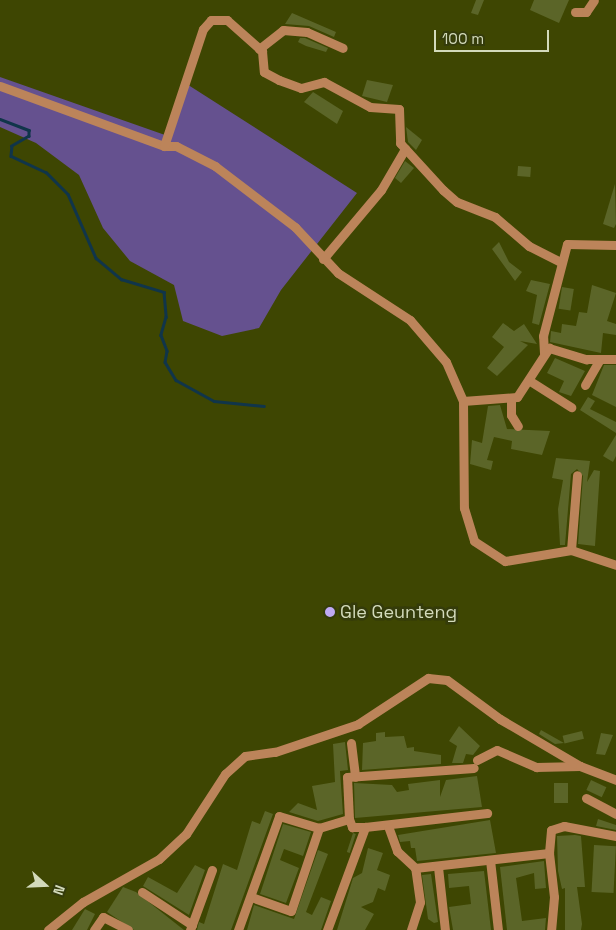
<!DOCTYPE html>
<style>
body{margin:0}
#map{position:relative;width:616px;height:930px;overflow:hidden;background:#3e4602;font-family:"Space Grotesk",sans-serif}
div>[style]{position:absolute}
.green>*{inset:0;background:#65518f}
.stream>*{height:2.5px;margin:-1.25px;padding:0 1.25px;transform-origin:1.25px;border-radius:1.25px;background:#10354a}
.building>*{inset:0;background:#5b6528;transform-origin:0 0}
.minor>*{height:9px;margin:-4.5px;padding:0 4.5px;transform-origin:4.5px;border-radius:4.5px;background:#bc845a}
.dots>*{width:14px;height:14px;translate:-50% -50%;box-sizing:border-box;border:2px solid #343b0b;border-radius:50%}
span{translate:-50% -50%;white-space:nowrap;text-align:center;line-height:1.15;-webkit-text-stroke:5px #343b0b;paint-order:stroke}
.poi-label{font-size:18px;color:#d3dabb}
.left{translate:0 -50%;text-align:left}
.north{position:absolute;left:20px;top:860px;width:50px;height:50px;-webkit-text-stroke:4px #343b0b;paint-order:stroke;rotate:110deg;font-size:14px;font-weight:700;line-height:20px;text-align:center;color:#d3dabb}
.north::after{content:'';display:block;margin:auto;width:18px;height:22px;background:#d3dabb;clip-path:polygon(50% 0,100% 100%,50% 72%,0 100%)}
.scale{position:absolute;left:434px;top:30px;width:115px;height:22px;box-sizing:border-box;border:2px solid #d3dabb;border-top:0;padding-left:6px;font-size:15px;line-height:18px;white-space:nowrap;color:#d3dabb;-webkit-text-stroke:4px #343b0b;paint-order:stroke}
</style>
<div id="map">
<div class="green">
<div style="clip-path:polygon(0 77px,165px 135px,182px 81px,357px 193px,281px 290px,259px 328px,222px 336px,183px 321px,174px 285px,130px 261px,103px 228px,79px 175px,36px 143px,0 127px)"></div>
</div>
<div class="stream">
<div style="left:0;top:119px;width:31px;rotate:21deg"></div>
<div style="left:29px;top:130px;width:6px;rotate:90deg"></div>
<div style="left:29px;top:136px;width:20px;rotate:150deg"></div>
<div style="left:12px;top:146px;width:10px;rotate:96deg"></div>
<div style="left:11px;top:156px;width:38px;rotate:25deg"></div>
<div style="left:46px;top:172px;width:31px;rotate:45deg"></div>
<div style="left:68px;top:194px;width:70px;rotate:66.4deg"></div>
<div style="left:96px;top:258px;width:33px;rotate:40deg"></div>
<div style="left:121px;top:279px;width:45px;rotate:16.8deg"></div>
<div style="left:164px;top:292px;width:25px;rotate:85deg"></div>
<div style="left:166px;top:317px;width:19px;rotate:106deg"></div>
<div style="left:161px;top:335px;width:17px;rotate:69deg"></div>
<div style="left:167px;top:351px;width:11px;rotate:100deg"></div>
<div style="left:165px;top:362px;width:21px;rotate:59deg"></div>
<div style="left:176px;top:380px;width:43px;rotate:28.9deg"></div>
<div style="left:214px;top:401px;width:50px;rotate:5.7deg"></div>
</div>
<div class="building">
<div style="clip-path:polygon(476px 0,484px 0,478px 15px,471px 13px)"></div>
<div style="clip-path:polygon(534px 0,569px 0,559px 23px,530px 10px)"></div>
<div style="clip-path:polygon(292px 13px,336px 32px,334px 37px,309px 26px,285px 24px)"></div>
<div style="clip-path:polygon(300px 38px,305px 38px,328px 48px,326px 52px,306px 46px,298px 42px)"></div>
<div style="clip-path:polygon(367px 80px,393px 85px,387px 102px,362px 96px)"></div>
<div style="clip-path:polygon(313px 92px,343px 111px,337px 124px,304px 102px)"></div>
<div style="clip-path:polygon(406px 127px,422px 140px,416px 150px,408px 142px)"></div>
<div style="clip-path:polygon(405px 161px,414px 168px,401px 183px,395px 178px)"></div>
<div style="left:518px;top:166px;width:13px;height:10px;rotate:4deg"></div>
<div style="clip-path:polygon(615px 184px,616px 224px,614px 228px,603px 224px)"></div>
<div style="clip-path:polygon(499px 242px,509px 262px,522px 272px,515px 281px,492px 249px)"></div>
<div style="clip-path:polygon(531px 280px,550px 284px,539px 325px,532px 323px,537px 295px,526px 291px)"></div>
<div style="clip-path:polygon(592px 285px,616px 293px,607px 321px,616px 324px,616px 335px,603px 333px,601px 353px,550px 342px,551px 331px,561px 333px,562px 324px,576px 326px,579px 312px,587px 313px)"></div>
<div style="left:562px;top:287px;width:12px;height:22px;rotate:9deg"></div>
<div style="clip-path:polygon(503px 323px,514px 331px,524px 324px,537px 344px,520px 341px,528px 345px,497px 376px,487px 368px,504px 347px,492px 337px)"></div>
<div style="clip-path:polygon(555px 358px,585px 371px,571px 396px,559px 392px,564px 381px,547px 373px)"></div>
<div style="clip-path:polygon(604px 365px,616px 365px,616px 407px,592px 395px)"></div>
<div style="clip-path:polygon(588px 397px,595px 401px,590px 409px,616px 422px,616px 433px,580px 410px)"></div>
<div style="clip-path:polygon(500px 405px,507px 429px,550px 431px,542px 455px,511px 449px,512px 441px,494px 437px,487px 460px,493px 461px,491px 470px,470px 464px,472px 440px,482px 443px,488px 406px)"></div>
<div style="clip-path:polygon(616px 435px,616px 456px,613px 462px,603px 456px)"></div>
<div style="clip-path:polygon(556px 458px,590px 461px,587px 482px,594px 470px,600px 471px,595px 546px,578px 544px,583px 476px,577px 469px,571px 474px,565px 545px,560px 545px,558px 509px,563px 480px,552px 478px)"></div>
<div style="clip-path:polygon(459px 726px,480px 746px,473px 755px,466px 754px,463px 763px,452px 763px,457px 746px,449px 741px)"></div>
<div style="clip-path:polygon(541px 730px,564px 743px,555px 744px,539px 734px)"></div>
<div style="left:582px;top:731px;width:8px;height:20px;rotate:76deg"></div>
<div style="clip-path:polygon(385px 732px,385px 737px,404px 736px,407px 748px,414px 747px,414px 751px,441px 755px,441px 764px,362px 770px,363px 743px,376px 741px,376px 733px)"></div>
<div style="clip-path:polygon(601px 733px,613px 735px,605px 755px,596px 754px)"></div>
<div style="clip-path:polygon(345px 742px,348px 770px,340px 771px,343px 814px,318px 821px,289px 812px,298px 803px,317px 810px,312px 786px,335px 782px,333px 744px)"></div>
<div style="clip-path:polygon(477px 776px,482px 807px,355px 818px,354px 783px,392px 785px,397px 792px,409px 790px,408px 784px,440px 780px,440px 797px,446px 780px)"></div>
<div style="left:591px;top:780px;width:17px;height:11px;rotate:25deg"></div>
<div style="left:554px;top:783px;width:14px;height:20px"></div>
<div style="clip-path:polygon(265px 811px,273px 814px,231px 930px,197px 930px,199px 922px,204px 924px,223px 864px,237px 870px,252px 821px,260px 824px)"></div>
<div style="clip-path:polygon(598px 819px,616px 825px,616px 830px,596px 826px)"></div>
<div style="clip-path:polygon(490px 820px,496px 853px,417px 861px,415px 848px,411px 848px,410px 841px,400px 842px,398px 835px)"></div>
<div style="clip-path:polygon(283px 824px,311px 832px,303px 856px,284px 849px,280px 860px,299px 868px,286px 903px,260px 894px)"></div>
<div style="left:353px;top:833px;width:3px;height:20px;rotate:18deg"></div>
<div style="clip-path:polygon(575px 835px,581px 836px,585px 887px,577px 887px,582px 924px,581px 930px,565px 930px,565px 888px,562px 889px,558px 871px,557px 836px)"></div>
<div style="left:594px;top:845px;width:22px;height:47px;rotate:3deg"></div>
<div style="clip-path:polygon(368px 848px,383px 853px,377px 870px,390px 875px,385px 891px,378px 888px,373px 902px,361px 907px,374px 914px,365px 930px,337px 930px,353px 878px,362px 873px)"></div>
<div style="clip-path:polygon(318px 850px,328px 854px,306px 912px,312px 915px,321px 897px,331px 901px,321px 930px,247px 930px,254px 905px,294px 919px)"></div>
<div style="clip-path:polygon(544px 861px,546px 888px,535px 889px,534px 873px,516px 878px,522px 921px,546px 918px,545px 930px,507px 930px,500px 867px)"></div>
<div style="clip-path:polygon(195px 865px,205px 870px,189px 915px,143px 886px,148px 877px,177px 893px)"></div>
<div style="clip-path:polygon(484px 871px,491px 930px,453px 930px,449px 907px,471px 904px,469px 886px,449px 888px,448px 874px)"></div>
<div style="clip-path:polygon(431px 874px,438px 922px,434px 923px,428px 919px,422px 875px)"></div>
<div style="clip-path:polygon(123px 887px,136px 892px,184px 930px,134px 930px,107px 912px)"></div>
<div style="clip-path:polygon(85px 909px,95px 914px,87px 930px,72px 930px)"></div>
</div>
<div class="minor">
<div style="left:575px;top:12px;width:11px"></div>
<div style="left:586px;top:12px;width:14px;rotate:-56deg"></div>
<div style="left:259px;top:49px;width:31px;rotate:-38deg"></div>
<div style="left:283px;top:30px;width:24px;rotate:5deg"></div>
<div style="left:307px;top:32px;width:39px;rotate:24deg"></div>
<div style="left:0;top:86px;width:175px;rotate:20.1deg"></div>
<div style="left:164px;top:146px;width:12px"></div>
<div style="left:176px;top:146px;width:44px;rotate:27.1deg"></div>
<div style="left:215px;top:166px;width:101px;rotate:37.3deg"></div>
<div style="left:295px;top:227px;width:63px;rotate:46.9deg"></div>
<div style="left:338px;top:273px;width:86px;rotate:33.1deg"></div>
<div style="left:410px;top:320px;width:55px;rotate:49.4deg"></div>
<div style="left:446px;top:362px;width:43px;rotate:66.4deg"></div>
<div style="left:463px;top:401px;width:107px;rotate:89.5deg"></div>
<div style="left:464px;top:508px;width:34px;rotate:73deg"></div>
<div style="left:474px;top:541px;width:37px;rotate:33deg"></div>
<div style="left:505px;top:561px;width:67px;rotate:-9.5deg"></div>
<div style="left:571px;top:550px;width:47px;rotate:18.4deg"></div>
<div style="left:164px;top:146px;width:123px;rotate:-71.6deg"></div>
<div style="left:203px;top:29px;width:12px;rotate:-48deg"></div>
<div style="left:211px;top:20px;width:16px"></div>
<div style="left:227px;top:20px;width:47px;rotate:41.5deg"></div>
<div style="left:262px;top:51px;width:21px;rotate:85deg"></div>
<div style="left:264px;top:72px;width:17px;rotate:28deg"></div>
<div style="left:279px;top:80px;width:23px;rotate:20deg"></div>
<div style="left:301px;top:88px;width:24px;rotate:-15deg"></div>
<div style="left:324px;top:82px;width:52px;rotate:28.5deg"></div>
<div style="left:370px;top:107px;width:29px;rotate:4deg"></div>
<div style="left:399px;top:109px;width:34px;rotate:88deg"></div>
<div style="left:400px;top:143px;width:64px;rotate:47.5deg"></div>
<div style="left:443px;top:190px;width:18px;rotate:41deg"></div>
<div style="left:457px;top:202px;width:41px;rotate:21.5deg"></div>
<div style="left:495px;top:217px;width:45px;rotate:40.5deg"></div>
<div style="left:529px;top:246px;width:36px;rotate:27deg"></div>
<div style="left:323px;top:259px;width:90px;rotate:-50deg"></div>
<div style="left:381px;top:190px;width:48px;rotate:-59.7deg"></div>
<div style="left:544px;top:353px;width:17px;rotate:-93deg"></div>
<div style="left:543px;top:336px;width:95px;rotate:-75.4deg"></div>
<div style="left:567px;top:244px;width:49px;rotate:1.2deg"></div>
<div style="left:530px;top:381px;width:49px;rotate:32.4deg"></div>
<div style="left:585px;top:385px;width:30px;rotate:-60deg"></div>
<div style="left:511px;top:398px;width:17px;rotate:90deg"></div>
<div style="left:511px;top:415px;width:13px;rotate:58deg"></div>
<div style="left:463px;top:401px;width:54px;rotate:-4.2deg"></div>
<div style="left:517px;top:397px;width:59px;rotate:-56.9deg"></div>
<div style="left:549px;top:348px;width:39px;rotate:17deg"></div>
<div style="left:586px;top:359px;width:30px"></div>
<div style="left:571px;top:550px;width:75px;rotate:-85.4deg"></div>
<div style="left:351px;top:743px;width:34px;rotate:83deg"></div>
<div style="left:477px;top:760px;width:22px;rotate:-27deg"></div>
<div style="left:497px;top:750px;width:43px;rotate:23.6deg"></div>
<div style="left:536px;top:767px;width:44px;rotate:-1.3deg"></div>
<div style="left:586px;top:798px;width:34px;rotate:28deg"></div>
<div style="left:349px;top:819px;width:9px;rotate:69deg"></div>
<div style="left:352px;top:827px;width:13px"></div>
<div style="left:365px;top:827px;width:123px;rotate:-6.5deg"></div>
<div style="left:388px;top:826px;width:27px;rotate:70deg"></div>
<div style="left:397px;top:851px;width:25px;rotate:43deg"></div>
<div style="left:415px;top:868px;width:135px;rotate:-6.4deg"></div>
<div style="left:549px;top:853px;width:23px;rotate:-85deg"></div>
<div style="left:551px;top:830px;width:14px;rotate:-17deg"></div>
<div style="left:564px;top:826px;width:53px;rotate:10.9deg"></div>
<div style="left:549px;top:853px;width:44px;rotate:83.5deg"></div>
<div style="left:554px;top:897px;width:33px;rotate:95deg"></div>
<div style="left:490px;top:860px;width:70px;rotate:83.5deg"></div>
<div style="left:438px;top:867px;width:63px;rotate:83.7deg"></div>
<div style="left:142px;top:892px;width:60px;rotate:33.4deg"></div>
<div style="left:251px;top:897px;width:42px;rotate:19.3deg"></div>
<div style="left:291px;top:911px;width:88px;rotate:-71.4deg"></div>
<div style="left:319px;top:828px;width:31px;rotate:-17deg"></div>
<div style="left:349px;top:819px;width:42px;rotate:-92.7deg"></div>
<div style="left:347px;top:777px;width:127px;rotate:-4.1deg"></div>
<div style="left:48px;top:930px;width:45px;rotate:-38.7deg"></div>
<div style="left:83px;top:902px;width:87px;rotate:-29.5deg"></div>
<div style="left:159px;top:859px;width:37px;rotate:-43deg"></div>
<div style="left:186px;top:834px;width:72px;rotate:-57deg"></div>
<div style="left:225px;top:774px;width:27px;rotate:-42deg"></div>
<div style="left:245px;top:756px;width:30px;rotate:-8deg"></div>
<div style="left:275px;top:752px;width:88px;rotate:-18.6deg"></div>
<div style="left:358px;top:724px;width:84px;rotate:-33.3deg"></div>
<div style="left:428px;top:678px;width:19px;rotate:6deg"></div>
<div style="left:447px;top:680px;width:66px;rotate:36.3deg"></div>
<div style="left:500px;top:719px;width:93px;rotate:30.4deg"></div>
<div style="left:580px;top:766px;width:39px;rotate:21deg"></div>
<div style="left:94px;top:930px;width:16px;rotate:-55deg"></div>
<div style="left:103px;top:917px;width:28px;rotate:27deg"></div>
<div style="left:190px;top:930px;width:64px;rotate:-69.9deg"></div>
<div style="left:238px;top:930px;width:121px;rotate:-70.2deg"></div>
<div style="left:279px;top:816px;width:42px;rotate:16.7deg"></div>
<div style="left:327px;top:930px;width:110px;rotate:-69.7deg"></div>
<div style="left:411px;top:930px;width:29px;rotate:-72deg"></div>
<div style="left:420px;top:902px;width:34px;rotate:-98deg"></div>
</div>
<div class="dots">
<div style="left:330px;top:612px;background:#bfa9f4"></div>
</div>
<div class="poi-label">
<span class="left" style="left:340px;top:612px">Gle Geunteng</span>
</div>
<div class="north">N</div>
<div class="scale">100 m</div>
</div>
